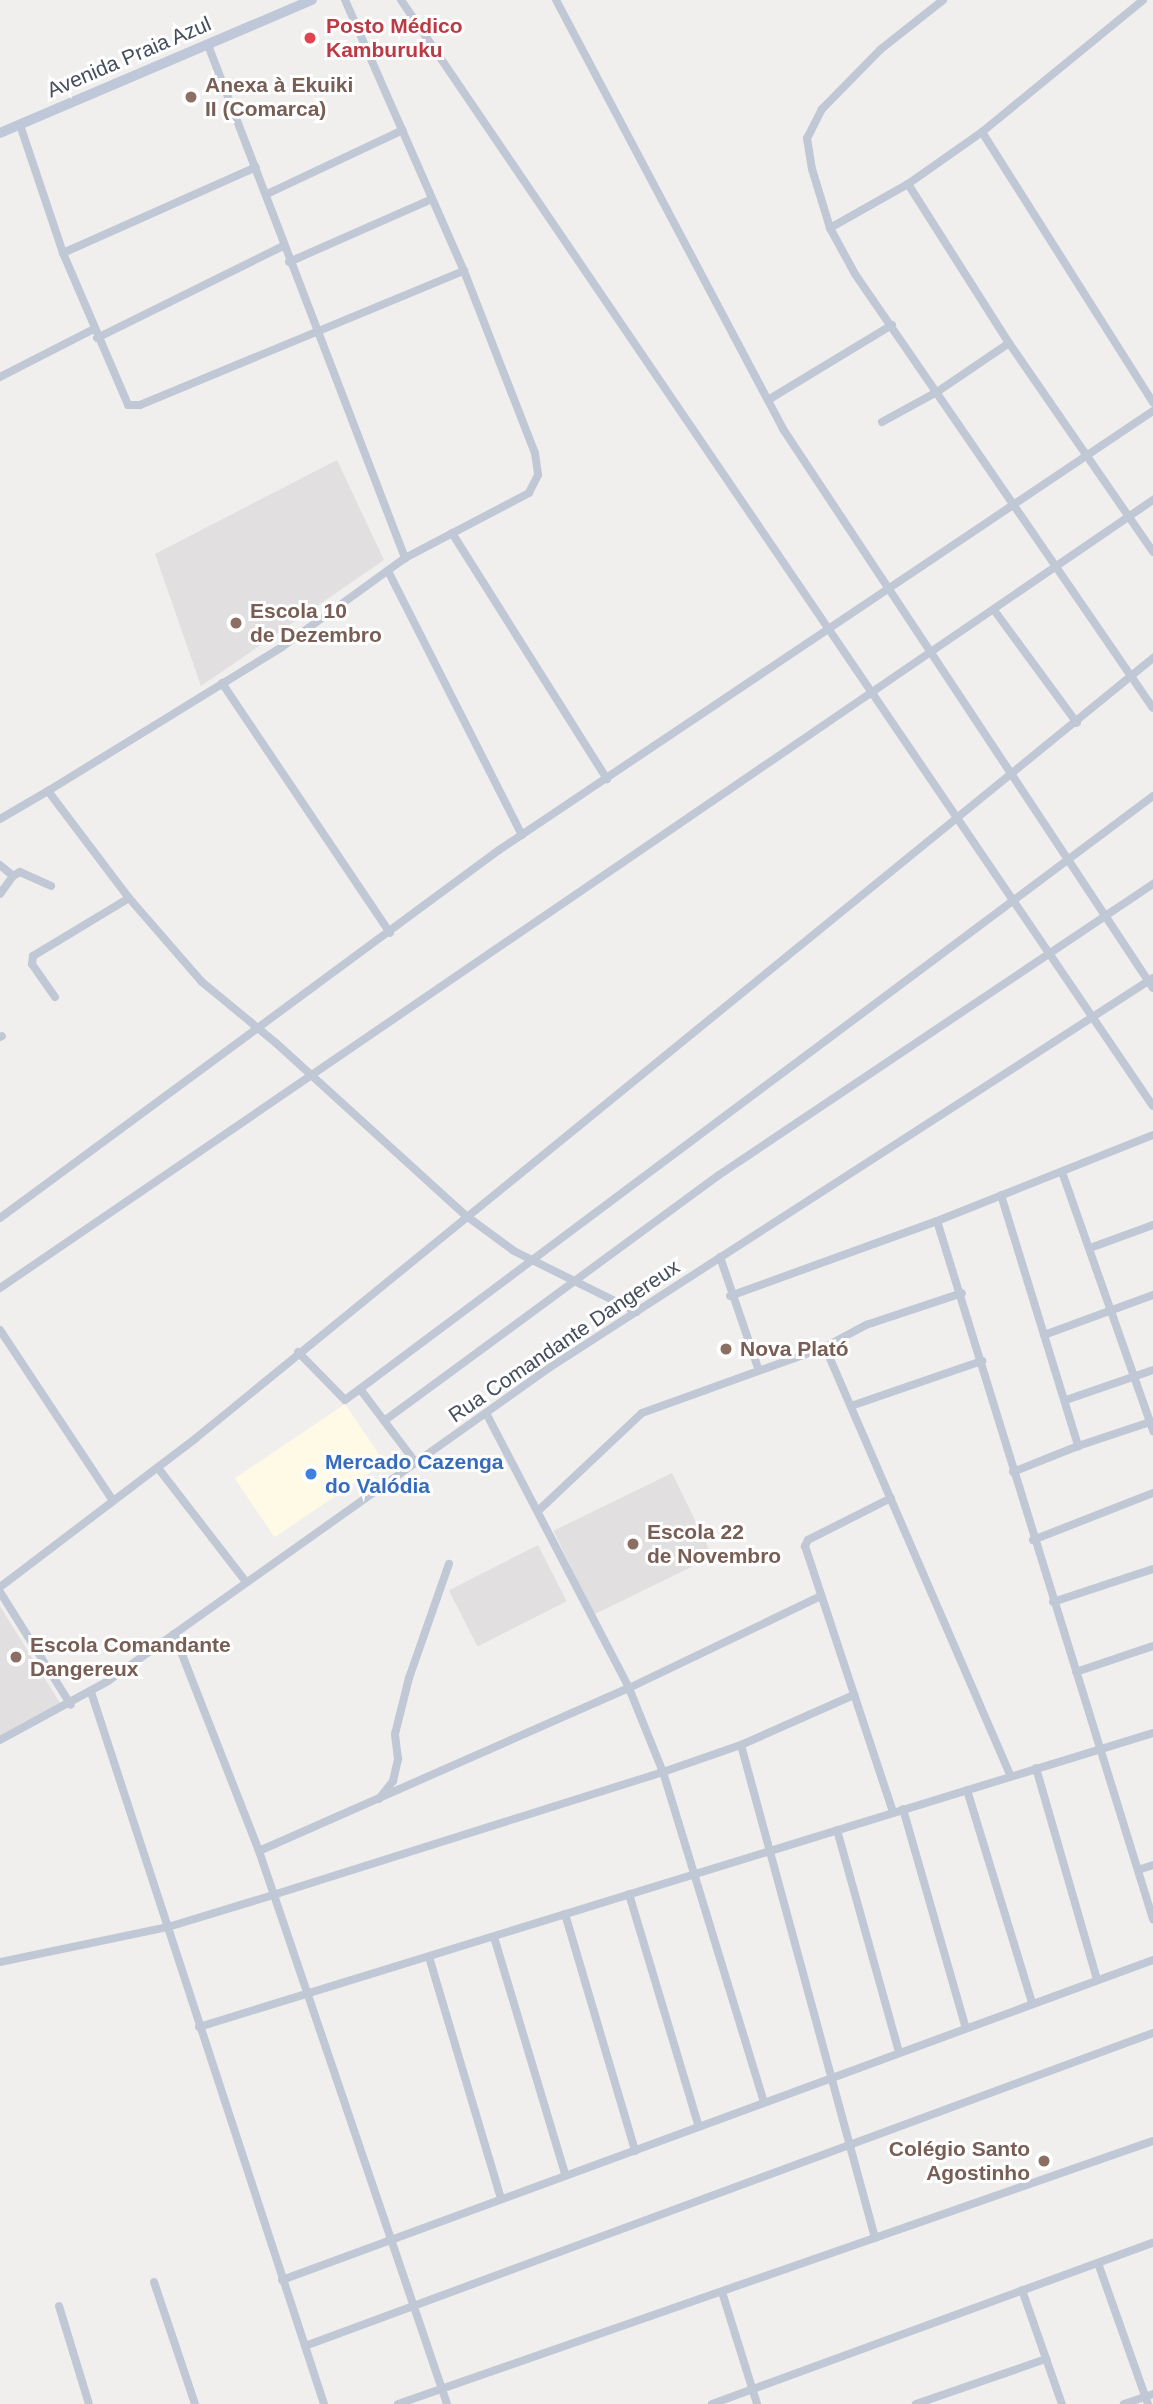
<!DOCTYPE html>
<meta charset="utf-8">
<style>
body{margin:0}
#map{position:relative;width:1153px;height:2404px;overflow:hidden;background:#f1eeee;font-family:Helvetica,sans-serif}
div>[style]{position:absolute}
.commercial>*{inset:0;background:#fefae5;transform-origin:0 0}
.education>*{inset:0;background:#e2dfe0;transform-origin:0 0}
.street>*{height:8px;margin:-4px;padding:0 4px;transform-origin:4px;border-radius:4px;background:#c0c8d5}
.secondary>*{height:10px;margin:-5px;padding:0 5px;transform-origin:5px;border-radius:5px;background:#bec8d9}
.dots>*{width:19px;height:19px;translate:-50% -50%;box-sizing:border-box;border:4px solid #fff;border-radius:50%}
span{translate:-50% -50%;white-space:nowrap;text-align:center;line-height:1.15;-webkit-text-stroke:6px #fff;paint-order:stroke}
.health-label{font-size:21px;color:#be3a42;font-weight:700}
.left{translate:0 -50%;text-align:left}
.street-label{font-size:21px;color:#444e5d}
.education-label{font-size:21px;color:#785e54;font-weight:700}
.right{translate:-100% -50%;text-align:right}
.shop-label{font-size:21px;color:#366cbe;font-weight:700}
</style>
<div id="map">
<div class="commercial">
<div style="left:345px;top:1404px;width:71px;height:133px;rotate:56deg"></div>
</div>
<div class="education">
<div style="clip-path:polygon(337px 460px,384px 560px,201px 686px,155px 554px)"></div>
<div style="left:672px;top:1473px;width:93px;height:132px;rotate:64deg"></div>
<div style="left:538px;top:1545px;width:63px;height:100px;rotate:63deg"></div>
<div style="clip-path:polygon(0 1606px,63px 1708px,0 1740px)"></div>
</div>
<div class="street">
<div style="left:345px;top:0;width:296px;rotate:66.3deg"></div>
<div style="left:464px;top:271px;width:195px;rotate:68.7deg"></div>
<div style="left:535px;top:453px;width:22px;rotate:82deg"></div>
<div style="left:538px;top:475px;width:20px;rotate:117deg"></div>
<div style="left:529px;top:493px;width:140px;rotate:152.3deg"></div>
<div style="left:405px;top:558px;width:152px;rotate:144.1deg"></div>
<div style="left:282px;top:647px;width:275px;rotate:148.4deg"></div>
<div style="left:48px;top:791px;width:134px;rotate:52.9deg"></div>
<div style="left:129px;top:898px;width:111px;rotate:49deg"></div>
<div style="left:202px;top:982px;width:96px;rotate:39.5deg"></div>
<div style="left:276px;top:1043px;width:256px;rotate:42.3deg"></div>
<div style="left:465px;top:1215px;width:61px;rotate:36.3deg"></div>
<div style="left:514px;top:1251px;width:137px;rotate:26.4deg"></div>
<div style="left:401px;top:0;width:1337px;rotate:55.79deg"></div>
<div style="left:556px;top:0;width:485px;rotate:62.1deg"></div>
<div style="left:783px;top:429px;width:670px;rotate:56.5deg"></div>
<div style="left:943px;top:0;width:80px;rotate:141.6deg"></div>
<div style="left:880px;top:50px;width:83px;rotate:134.5deg"></div>
<div style="left:822px;top:109px;width:33px;rotate:117deg"></div>
<div style="left:807px;top:138px;width:31px;rotate:81deg"></div>
<div style="left:812px;top:169px;width:62px;rotate:73deg"></div>
<div style="left:830px;top:228px;width:52px;rotate:61.5deg"></div>
<div style="left:855px;top:274px;width:526px;rotate:55.53deg"></div>
<div style="left:208px;top:45px;width:550px;rotate:68.99deg"></div>
<div style="left:20px;top:125px;width:135px;rotate:71.4deg"></div>
<div style="left:63px;top:253px;width:165px;rotate:66.8deg"></div>
<div style="left:128px;top:405px;width:12px"></div>
<div style="left:140px;top:405px;width:351px;rotate:-22.5deg"></div>
<div style="left:982px;top:132px;width:320px;rotate:57.7deg"></div>
<div style="left:908px;top:184px;width:188px;rotate:57.6deg"></div>
<div style="left:1009px;top:343px;width:254px;rotate:55.4deg"></div>
<div style="left:267px;top:194px;width:150px;rotate:-25.2deg"></div>
<div style="left:830px;top:228px;width:90px;rotate:-29.4deg"></div>
<div style="left:908px;top:184px;width:90px;rotate:-35.1deg"></div>
<div style="left:982px;top:132px;width:208px;rotate:-39.3deg"></div>
<div style="left:63px;top:253px;width:211px;rotate:-24deg"></div>
<div style="left:289px;top:262px;width:156px;rotate:-23.8deg"></div>
<div style="left:97px;top:338px;width:208px;rotate:-26.3deg"></div>
<div style="left:0;top:377px;width:106px;rotate:-27.1deg"></div>
<div style="left:768px;top:400px;width:145px;rotate:-31.2deg"></div>
<div style="left:882px;top:422px;width:63px;rotate:-28.6deg"></div>
<div style="left:937px;top:392px;width:87px;rotate:-34.2deg"></div>
<div style="left:452px;top:533px;width:291px;rotate:57.8deg"></div>
<div style="left:388px;top:571px;width:296px;rotate:63.1deg"></div>
<div style="left:994px;top:610px;width:140px;rotate:53.7deg"></div>
<div style="left:222px;top:683px;width:301px;rotate:56.1deg"></div>
<div style="left:0;top:819px;width:56px;rotate:-30.3deg"></div>
<div style="left:0;top:865px;width:17px;rotate:40deg"></div>
<div style="left:13px;top:876px;width:22px;rotate:126deg"></div>
<div style="left:13px;top:876px;width:8px;rotate:-30deg"></div>
<div style="left:20px;top:872px;width:34px;rotate:24deg"></div>
<div style="left:55px;top:997px;width:40px;rotate:-124.9deg"></div>
<div style="left:32px;top:964px;width:8px;rotate:-83deg"></div>
<div style="left:33px;top:956px;width:112px;rotate:-31.1deg"></div>
<div style="left:0;top:1037px;width:2px;rotate:-27deg"></div>
<div style="left:1062px;top:1172px;width:275px;rotate:70.6deg"></div>
<div style="left:1001px;top:1195px;width:263px;rotate:72.9deg"></div>
<div style="left:1078px;top:1446px;width:70px;rotate:158.2deg"></div>
<div style="left:0;top:1218px;width:620px;rotate:-36.41deg"></div>
<div style="left:499px;top:850px;width:788px;rotate:-33.87deg"></div>
<div style="left:937px;top:1221px;width:731px;rotate:72.81deg"></div>
<div style="left:1090px;top:1248px;width:67px;rotate:-20.1deg"></div>
<div style="left:720px;top:1257px;width:117px;rotate:71.1deg"></div>
<div style="left:0;top:1288px;width:1397px;rotate:-34.35deg"></div>
<div style="left:730px;top:1296px;width:220px;rotate:-19.9deg"></div>
<div style="left:937px;top:1221px;width:232px;rotate:-21.7deg"></div>
<div style="left:0;top:1330px;width:205px;rotate:56.5deg"></div>
<div style="left:1044px;top:1335px;width:116px;rotate:-20.2deg"></div>
<div style="left:825px;top:1347px;width:468px;rotate:66.6deg"></div>
<div style="left:298px;top:1352px;width:67px;rotate:45.6deg"></div>
<div style="left:345px;top:1400px;width:1009px;rotate:-36.78deg"></div>
<div style="left:360px;top:1389px;width:93px;rotate:52.9deg"></div>
<div style="left:1066px;top:1400px;width:92px;rotate:-19deg"></div>
<div style="left:851px;top:1406px;width:139px;rotate:-19deg"></div>
<div style="left:486px;top:1413px;width:310px;rotate:62.5deg"></div>
<div style="left:629px;top:1688px;width:91px;rotate:68deg"></div>
<div style="left:663px;top:1772px;width:345px;rotate:73deg"></div>
<div style="left:384px;top:1421px;width:416px;rotate:-36.3deg"></div>
<div style="left:719px;top:1175px;width:523px;rotate:-33.84deg"></div>
<div style="left:1078px;top:1446px;width:76px;rotate:-18.4deg"></div>
<div style="left:158px;top:1468px;width:144px;rotate:52.3deg"></div>
<div style="left:891px;top:1498px;width:93px;rotate:153.2deg"></div>
<div style="left:808px;top:1540px;width:7px;rotate:117deg"></div>
<div style="left:805px;top:1546px;width:280px;rotate:71.7deg"></div>
<div style="left:538px;top:1511px;width:143px;rotate:-43.3deg"></div>
<div style="left:642px;top:1413px;width:195px;rotate:-19.8deg"></div>
<div style="left:825px;top:1347px;width:47px;rotate:-28.2deg"></div>
<div style="left:866px;top:1325px;width:101px;rotate:-18.4deg"></div>
<div style="left:1033px;top:1540px;width:129px;rotate:-21.4deg"></div>
<div style="left:0;top:1587px;width:246px;rotate:-37.2deg"></div>
<div style="left:196px;top:1438px;width:1235px;rotate:-39.18deg"></div>
<div style="left:0;top:1592px;width:133px;rotate:57.9deg"></div>
<div style="left:1053px;top:1602px;width:105px;rotate:-18.3deg"></div>
<div style="left:174px;top:1634px;width:233px;rotate:68.6deg"></div>
<div style="left:259px;top:1851px;width:584px;rotate:71.22deg"></div>
<div style="left:1076px;top:1672px;width:81px;rotate:-18.7deg"></div>
<div style="left:91px;top:1692px;width:749px;rotate:71.88deg"></div>
<div style="left:0;top:1740px;width:123px;rotate:-28.6deg"></div>
<div style="left:108px;top:1681px;width:541px;rotate:-35.37deg"></div>
<div style="left:549px;top:1368px;width:719px;rotate:-32.85deg"></div>
<div style="left:741px;top:1745px;width:511px;rotate:74.79deg"></div>
<div style="left:1036px;top:1768px;width:220px;rotate:73.9deg"></div>
<div style="left:967px;top:1790px;width:222px;rotate:73deg"></div>
<div style="left:379px;top:1799px;width:23px;rotate:-52deg"></div>
<div style="left:393px;top:1781px;width:23px;rotate:-77deg"></div>
<div style="left:398px;top:1759px;width:25px;rotate:-97deg"></div>
<div style="left:395px;top:1734px;width:58px;rotate:-76deg"></div>
<div style="left:409px;top:1678px;width:121px;rotate:-70.7deg"></div>
<div style="left:903px;top:1809px;width:225px;rotate:74deg"></div>
<div style="left:837px;top:1830px;width:230px;rotate:74.4deg"></div>
<div style="left:259px;top:1851px;width:404px;rotate:-23.8deg"></div>
<div style="left:629px;top:1688px;width:213px;rotate:-25.6deg"></div>
<div style="left:1138px;top:1870px;width:16px;rotate:-18deg"></div>
<div style="left:629px;top:1894px;width:243px;rotate:73.3deg"></div>
<div style="left:565px;top:1914px;width:247px;rotate:73.5deg"></div>
<div style="left:494px;top:1937px;width:247px;rotate:73.3deg"></div>
<div style="left:429px;top:1957px;width:252px;rotate:73.4deg"></div>
<div style="left:0;top:1962px;width:172px;rotate:-11.8deg"></div>
<div style="left:168px;top:1927px;width:110px;rotate:-16.9deg"></div>
<div style="left:273px;top:1895px;width:409px;rotate:-17.5deg"></div>
<div style="left:663px;top:1772px;width:83px;rotate:-19.1deg"></div>
<div style="left:741px;top:1745px;width:124px;rotate:-23.9deg"></div>
<div style="left:199px;top:2027px;width:998px;rotate:-17.13deg"></div>
<div style="left:1098px;top:2263px;width:150px;rotate:70.5deg"></div>
<div style="left:282px;top:2280px;width:928px;rotate:-20.17deg"></div>
<div style="left:154px;top:2282px;width:129px;rotate:71.4deg"></div>
<div style="left:1022px;top:2290px;width:121px;rotate:70.7deg"></div>
<div style="left:722px;top:2292px;width:117px;rotate:72.6deg"></div>
<div style="left:59px;top:2306px;width:102px;rotate:73deg"></div>
<div style="left:305px;top:2346px;width:904px;rotate:-20.26deg"></div>
<div style="left:398px;top:2404px;width:799px;rotate:-19.21deg"></div>
<div style="left:712px;top:2404px;width:469px;rotate:-20.1deg"></div>
<div style="left:916px;top:2404px;width:138px;rotate:-19.1deg"></div>
<div style="left:1124px;top:2404px;width:31px;rotate:-19deg"></div>
</div>
<div class="secondary">
<div style="left:0;top:133px;width:339px;rotate:-23.1deg"></div>
</div>
<div class="dots">
<div style="left:310px;top:38px;background:#e0444e"></div>
<div style="left:191px;top:97px;background:#8d6e63"></div>
<div style="left:236px;top:623px;background:#8d6e63"></div>
<div style="left:726px;top:1349px;background:#8d6e63"></div>
<div style="left:311px;top:1474px;background:#3f7fe0"></div>
<div style="left:633px;top:1544px;background:#8d6e63"></div>
<div style="left:16px;top:1657px;background:#8d6e63"></div>
<div style="left:1044px;top:2161px;background:#8d6e63"></div>
</div>
<div class="health-label">
<span class="left" style="left:326px;top:38px">Posto Médico<br>Kamburuku</span>
</div>
<div class="street-label">
<span style="left:129px;top:57px;rotate:-23deg">Avenida Praia Azul</span>
<span style="left:564px;top:1341px;rotate:-34deg">Rua Comandante Dangereux</span>
</div>
<div class="education-label">
<span class="left" style="left:205px;top:97px">Anexa à Ekuiki<br>II (Comarca)</span>
<span class="left" style="left:250px;top:623px">Escola 10<br>de Dezembro</span>
<span class="left" style="left:740px;top:1349px">Nova Plató</span>
<span class="left" style="left:647px;top:1544px">Escola 22<br>de Novembro</span>
<span class="left" style="left:30px;top:1657px">Escola Comandante<br>Dangereux</span>
<span class="right" style="left:1030px;top:2161px">Colégio Santo<br>Agostinho</span>
</div>
<div class="shop-label">
<span class="left" style="left:325px;top:1474px">Mercado Cazenga<br>do Valódia</span>
</div>
</div>
